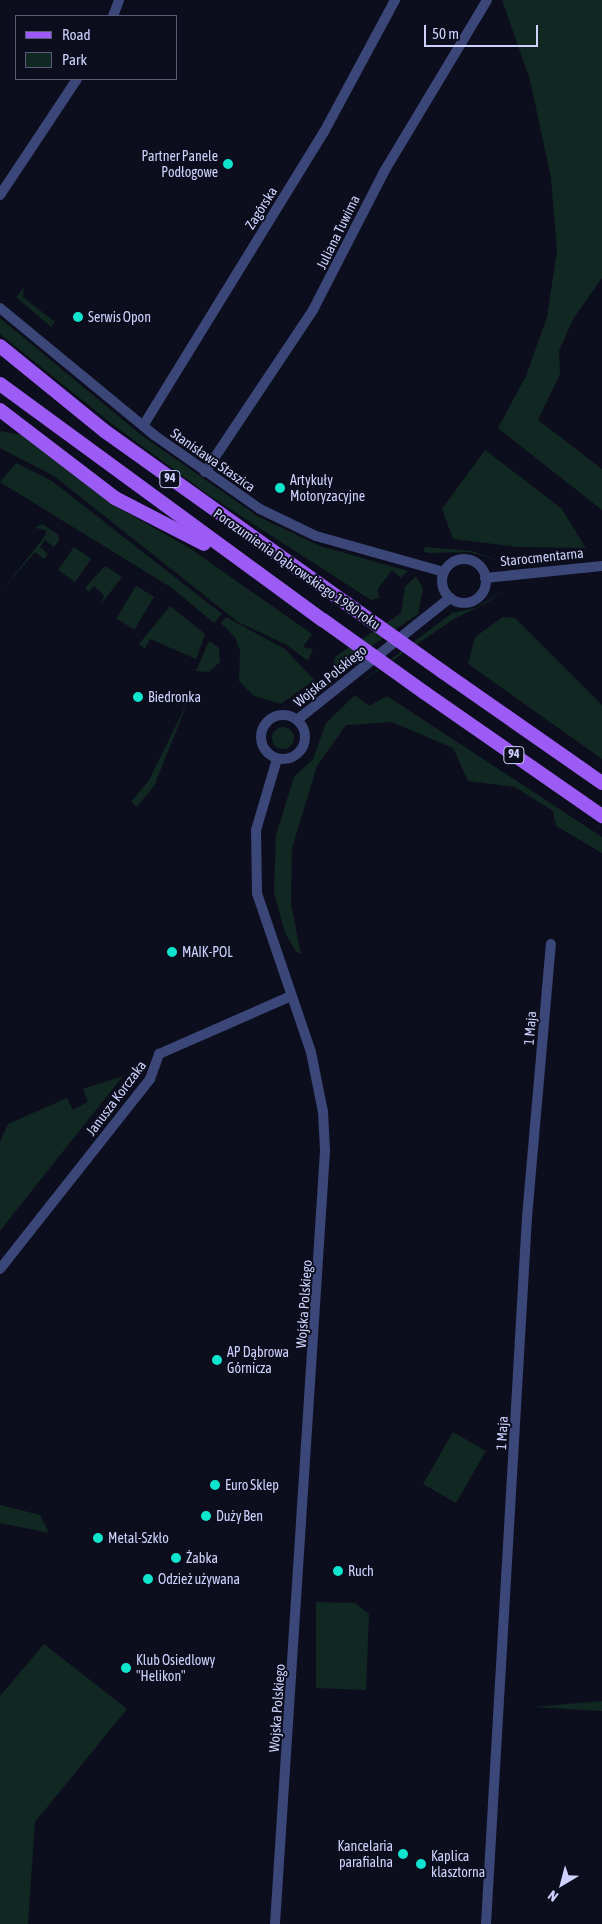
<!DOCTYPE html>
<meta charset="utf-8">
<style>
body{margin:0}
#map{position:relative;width:602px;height:1924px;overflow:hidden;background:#0d0e1d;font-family:"Asap Condensed",sans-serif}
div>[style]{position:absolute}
.green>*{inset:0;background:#112721;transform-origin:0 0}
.round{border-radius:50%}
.minor>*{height:10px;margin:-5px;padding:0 5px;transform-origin:5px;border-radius:5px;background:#3b4679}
.minor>.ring{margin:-5px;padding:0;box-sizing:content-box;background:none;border:10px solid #3b4679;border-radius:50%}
.tertiary>*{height:10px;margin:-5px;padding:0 5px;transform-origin:5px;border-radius:5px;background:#3b4679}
.tertiary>.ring{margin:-5px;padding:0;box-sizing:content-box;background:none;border:10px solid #3b4679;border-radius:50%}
.primary>*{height:14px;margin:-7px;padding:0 7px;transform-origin:7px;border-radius:7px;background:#9b5bf4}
.primary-bridge>*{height:14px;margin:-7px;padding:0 7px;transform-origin:7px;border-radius:7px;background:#9b5bf4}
.dots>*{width:14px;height:14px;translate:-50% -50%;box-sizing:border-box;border:2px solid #0d0e1d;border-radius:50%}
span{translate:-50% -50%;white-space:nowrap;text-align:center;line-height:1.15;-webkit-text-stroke:4px #0d0e1d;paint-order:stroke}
.shield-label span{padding:1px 4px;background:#0d0e1d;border:1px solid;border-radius:4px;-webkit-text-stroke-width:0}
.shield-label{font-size:12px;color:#cdd1fc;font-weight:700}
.poi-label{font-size:14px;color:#cdd1fc}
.right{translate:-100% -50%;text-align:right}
.left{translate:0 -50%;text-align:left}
.street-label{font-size:14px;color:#cdd1fc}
.legend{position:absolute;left:15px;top:15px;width:162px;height:65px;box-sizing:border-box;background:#0d0e1d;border:1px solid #5a5c76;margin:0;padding:6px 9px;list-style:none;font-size:15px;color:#cdd1fc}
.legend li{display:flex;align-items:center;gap:10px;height:25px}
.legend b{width:25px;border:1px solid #5a5c76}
.north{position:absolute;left:537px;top:1859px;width:50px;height:50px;-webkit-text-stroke:4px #0d0e1d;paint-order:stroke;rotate:217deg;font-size:14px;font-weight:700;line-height:20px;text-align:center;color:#cdd1fc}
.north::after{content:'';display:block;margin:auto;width:18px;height:22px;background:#cdd1fc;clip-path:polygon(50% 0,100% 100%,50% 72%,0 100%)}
.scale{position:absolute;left:424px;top:25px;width:114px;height:22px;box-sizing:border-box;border:2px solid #cdd1fc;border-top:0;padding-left:6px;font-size:15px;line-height:18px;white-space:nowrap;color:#cdd1fc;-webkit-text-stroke:4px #0d0e1d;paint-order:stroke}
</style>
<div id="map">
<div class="green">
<div style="clip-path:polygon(502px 0,602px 0,602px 278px,573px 319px,559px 351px,560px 374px,538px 420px,602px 469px,602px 510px,498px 428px,526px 376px,547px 317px,557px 251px,551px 178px,530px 80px)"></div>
<div style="clip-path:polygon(24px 287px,23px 297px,55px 322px,51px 327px,16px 297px)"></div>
<div style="clip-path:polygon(0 318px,141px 435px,259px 517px,320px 546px,408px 571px,401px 578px,392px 570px,377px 590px,380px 598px,371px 600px,210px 496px,112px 424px,0 334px)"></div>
<div style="clip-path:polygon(0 431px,22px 435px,119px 508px,191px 549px,312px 634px,303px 647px,313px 649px,308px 661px,287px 645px,238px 622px,54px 476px,0 448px)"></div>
<div style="clip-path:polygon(485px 450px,561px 508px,586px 548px,518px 547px,453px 539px,442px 509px)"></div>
<div style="clip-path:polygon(16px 463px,52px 481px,222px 614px,214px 623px,172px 588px,0 482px)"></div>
<div style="clip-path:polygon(42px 524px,58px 534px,59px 541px,54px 547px,45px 540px,40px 547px,48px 554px,44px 559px,35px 552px,0 593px,45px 536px,46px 530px,35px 528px)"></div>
<div style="left:74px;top:547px;width:21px;height:28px;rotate:35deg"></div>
<div style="clip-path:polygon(425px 547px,472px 551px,503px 562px,470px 552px,429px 553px,424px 552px)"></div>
<div style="clip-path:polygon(105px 566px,122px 577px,102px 603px,104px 595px,94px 586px,89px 592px,85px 588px)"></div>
<div style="clip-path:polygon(416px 576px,423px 589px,418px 614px,329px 675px,336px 656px,401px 613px,405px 587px)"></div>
<div style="left:136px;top:586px;width:21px;height:38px;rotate:31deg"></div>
<div style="clip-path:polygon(507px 588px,485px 604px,454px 619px,358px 684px,452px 613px,476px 608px)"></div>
<div style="clip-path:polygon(170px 606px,205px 634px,196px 659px,150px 639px,145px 649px,139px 644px)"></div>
<div style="clip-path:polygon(226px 617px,285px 649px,314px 680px,281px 704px,254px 696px,239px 681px,240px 651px,235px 637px,221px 623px)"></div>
<div style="clip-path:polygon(503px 617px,515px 618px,602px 705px,602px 759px,468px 664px,475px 637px)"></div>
<div style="clip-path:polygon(209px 641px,219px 648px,220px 662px,209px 672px,196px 671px)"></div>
<div style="clip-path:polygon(355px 695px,369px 706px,387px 696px,602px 837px,602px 853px,556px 826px,553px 811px,515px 787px,468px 781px,453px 748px,392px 722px,346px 725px,317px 766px,292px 848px,291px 904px,301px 954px,296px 952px,285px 933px,274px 892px,276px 835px,294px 777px,313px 759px,326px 723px)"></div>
<div style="clip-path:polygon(189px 699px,154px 786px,137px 807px,131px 802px,149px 780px)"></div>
<div class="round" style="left:272px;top:727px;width:22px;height:22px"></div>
<div style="clip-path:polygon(123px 1076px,18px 1208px,0 1231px,0 1142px,8px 1124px,67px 1098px,73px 1110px,88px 1102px,83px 1089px)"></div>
<div style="left:453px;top:1432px;width:38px;height:60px;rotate:30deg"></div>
<div style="clip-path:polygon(0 1505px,40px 1515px,49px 1533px,0 1523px)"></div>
<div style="clip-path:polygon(316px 1602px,355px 1603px,369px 1614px,366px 1690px,316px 1688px)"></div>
<div style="clip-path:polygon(44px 1644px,127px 1709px,35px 1822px,28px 1924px,0 1924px,0 1696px)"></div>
<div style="clip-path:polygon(602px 1701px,602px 1711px,533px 1707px)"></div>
</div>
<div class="minor">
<div style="left:113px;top:16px;width:17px;rotate:-69deg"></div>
<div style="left:0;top:195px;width:139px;rotate:-56.4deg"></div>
<div style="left:143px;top:426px;width:345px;rotate:-58.4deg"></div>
<div style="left:324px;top:132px;width:150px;rotate:-61.7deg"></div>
<div style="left:205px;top:472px;width:195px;rotate:-56.3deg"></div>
<div style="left:313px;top:310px;width:157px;rotate:-62.8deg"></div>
<div style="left:385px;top:170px;width:198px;rotate:-59deg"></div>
<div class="ring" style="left:261px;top:715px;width:34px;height:34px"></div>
<div style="left:297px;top:720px;width:196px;rotate:-38.6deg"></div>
<div style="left:0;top:1269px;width:242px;rotate:-51.7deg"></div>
<div style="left:150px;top:1079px;width:27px;rotate:-70deg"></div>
<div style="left:159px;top:1054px;width:144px;rotate:-23.7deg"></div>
<div style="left:275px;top:1924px;width:776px;rotate:-86.3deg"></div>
<div style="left:325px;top:1150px;width:38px;rotate:-93deg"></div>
<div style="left:323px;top:1112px;width:61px;rotate:-101.3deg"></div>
<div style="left:311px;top:1052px;width:168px;rotate:-108.8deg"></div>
<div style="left:257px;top:893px;width:63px;rotate:-90.9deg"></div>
<div style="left:256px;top:830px;width:74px;rotate:-73.5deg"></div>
<div style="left:486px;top:1924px;width:708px;rotate:-86.68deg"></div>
<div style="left:527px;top:1217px;width:274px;rotate:-85deg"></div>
</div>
<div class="tertiary">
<div style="left:0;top:308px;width:200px;rotate:39.5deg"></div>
<div style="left:154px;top:435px;width:129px;rotate:34.9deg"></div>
<div style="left:260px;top:509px;width:62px;rotate:25.7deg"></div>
<div style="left:316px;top:536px;width:133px;rotate:15.7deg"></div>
<div class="ring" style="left:442px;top:559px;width:34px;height:34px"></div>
<div style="left:485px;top:578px;width:118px;rotate:-5.9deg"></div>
</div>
<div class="primary">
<div style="left:0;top:346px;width:136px;rotate:39.1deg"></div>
<div style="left:106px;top:432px;width:295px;rotate:35.5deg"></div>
<div style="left:0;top:384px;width:400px;rotate:36.2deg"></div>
<div style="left:0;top:410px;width:145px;rotate:37.4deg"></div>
<div style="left:115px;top:498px;width:100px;rotate:27.3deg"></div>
<div style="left:443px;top:672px;width:194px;rotate:34.9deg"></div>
<div style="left:425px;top:693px;width:216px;rotate:34.8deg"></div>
</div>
<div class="primary-bridge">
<div style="left:346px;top:603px;width:119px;rotate:35.4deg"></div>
<div style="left:323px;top:620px;width:125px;rotate:35.6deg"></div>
</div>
<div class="dots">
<div style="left:228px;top:164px;background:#0fe5ce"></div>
<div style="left:78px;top:317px;background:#0fe5ce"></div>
<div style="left:280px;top:488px;background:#0fe5ce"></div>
<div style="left:138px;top:697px;background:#0fe5ce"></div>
<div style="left:172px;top:952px;background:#0fe5ce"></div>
<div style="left:217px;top:1360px;background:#0fe5ce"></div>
<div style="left:215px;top:1485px;background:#0fe5ce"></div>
<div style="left:206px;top:1516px;background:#0fe5ce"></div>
<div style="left:98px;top:1538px;background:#0fe5ce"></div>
<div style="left:176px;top:1558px;background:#0fe5ce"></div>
<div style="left:338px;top:1571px;background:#0fe5ce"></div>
<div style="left:148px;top:1579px;background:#0fe5ce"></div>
<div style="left:126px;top:1668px;background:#0fe5ce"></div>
<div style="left:403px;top:1854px;background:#0fe5ce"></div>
<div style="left:421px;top:1864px;background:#0fe5ce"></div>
</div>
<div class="shield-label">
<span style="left:170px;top:479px">94</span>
<span style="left:514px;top:755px">94</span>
</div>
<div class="poi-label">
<span class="right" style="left:218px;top:164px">Partner Panele<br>Podłogowe</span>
<span class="left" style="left:88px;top:317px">Serwis Opon</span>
<span class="left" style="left:290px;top:488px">Artykuły<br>Motoryzacyjne</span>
<span class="left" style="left:148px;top:697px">Biedronka</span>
<span class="left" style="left:182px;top:952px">MAIK-POL</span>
<span class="left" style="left:227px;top:1360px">AP Dąbrowa<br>Górnicza</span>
<span class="left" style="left:225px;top:1485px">Euro Sklep</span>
<span class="left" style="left:216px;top:1516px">Duży Ben</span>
<span class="left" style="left:108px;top:1538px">Metal-Szkło</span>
<span class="left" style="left:186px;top:1558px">Żabka</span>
<span class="left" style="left:348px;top:1571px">Ruch</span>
<span class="left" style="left:158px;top:1579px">Odzież używana</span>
<span class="left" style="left:136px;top:1668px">Klub Osiedlowy<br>"Helikon"</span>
<span class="right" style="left:393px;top:1854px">Kancelaria<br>parafialna</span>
<span class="left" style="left:431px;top:1864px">Kaplica<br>klasztorna</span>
</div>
<div class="street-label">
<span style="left:261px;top:208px;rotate:-58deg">Zagórska</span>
<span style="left:338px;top:232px;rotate:-64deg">Juliana Tuwima</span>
<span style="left:213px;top:460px;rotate:35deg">Stanisława Staszica</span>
<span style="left:542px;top:557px;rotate:-6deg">Starocmentarna</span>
<span style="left:297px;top:569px;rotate:35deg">Porozumienia Dąbrowskiego 1980 roku</span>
<span style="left:330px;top:676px;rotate:-39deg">Wojska Polskiego</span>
<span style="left:530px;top:1028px;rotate:-85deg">1 Maja</span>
<span style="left:116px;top:1098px;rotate:-53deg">Janusza Korczaka</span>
<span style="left:304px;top:1304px;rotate:-86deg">Wojska Polskiego</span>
<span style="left:502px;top:1433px;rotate:-87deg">1 Maja</span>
<span style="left:277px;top:1708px;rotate:-86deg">Wojska Polskiego</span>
</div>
<ul class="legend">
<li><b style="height:6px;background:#9b5bf4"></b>Road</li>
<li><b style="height:14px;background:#112721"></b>Park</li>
</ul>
<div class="north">N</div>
<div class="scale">50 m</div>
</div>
